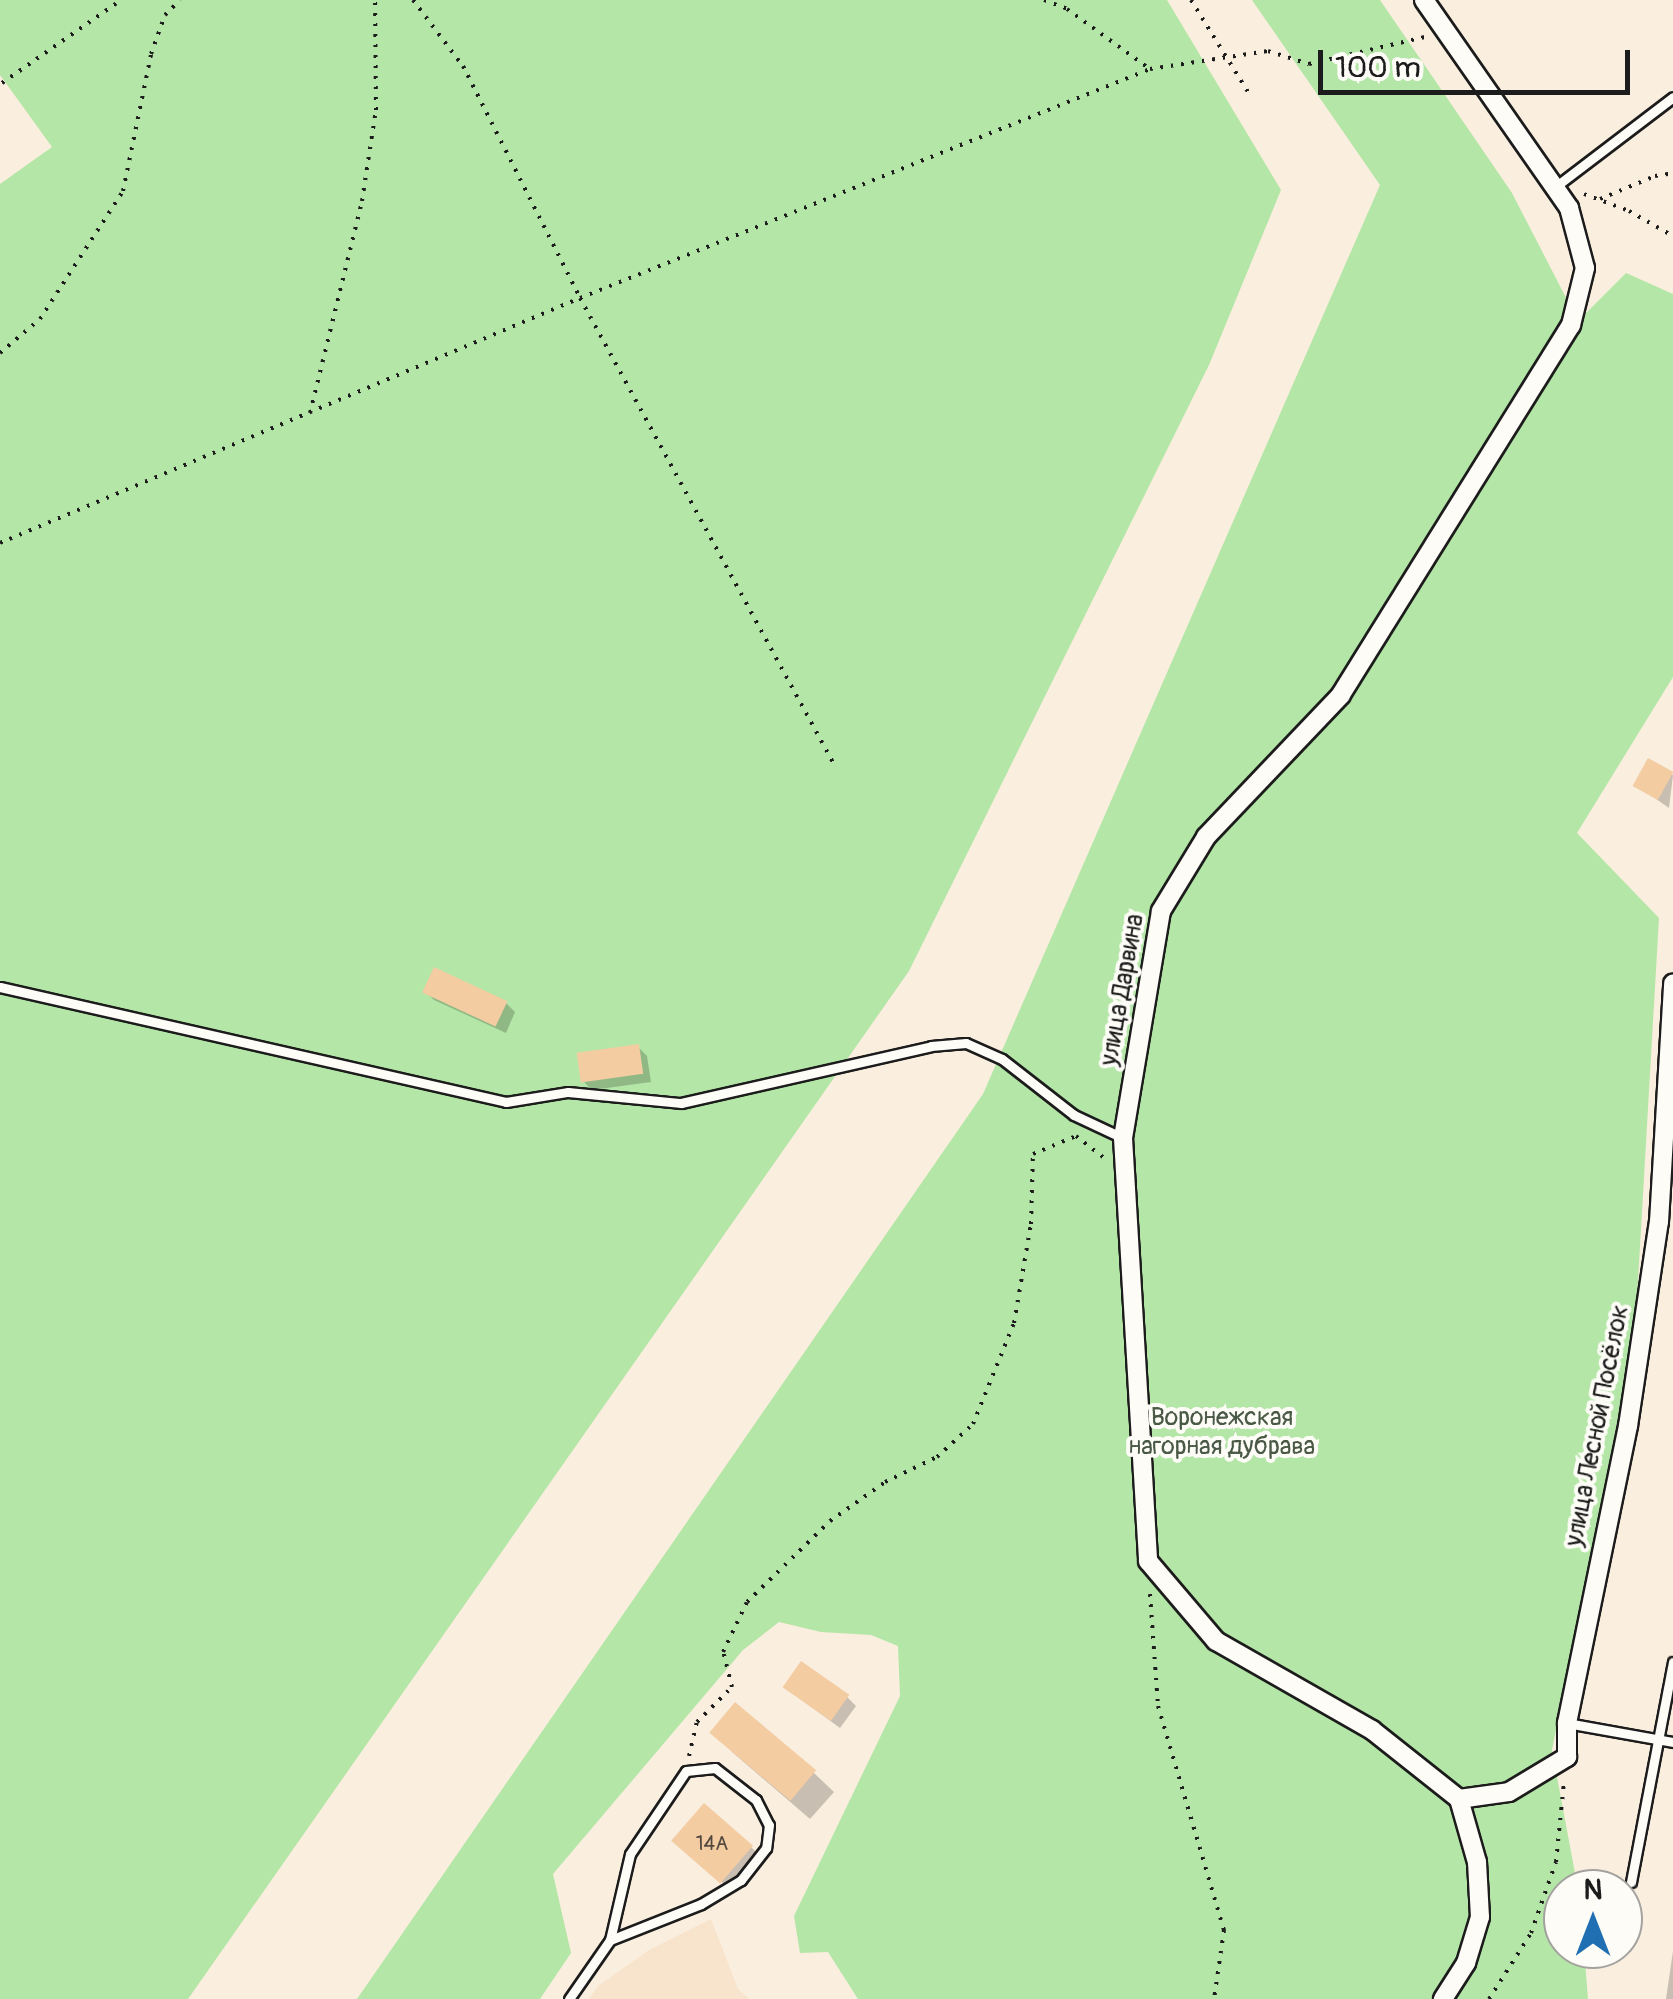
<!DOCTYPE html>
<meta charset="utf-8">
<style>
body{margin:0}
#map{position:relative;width:1673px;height:1999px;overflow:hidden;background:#faeede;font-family:Pangolin,sans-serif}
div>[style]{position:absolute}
.built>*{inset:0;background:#f8e4cc}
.green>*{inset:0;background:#b4e6a7}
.shadow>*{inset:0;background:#0003}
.building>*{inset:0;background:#f3cca2;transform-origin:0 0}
.path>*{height:4px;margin-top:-2px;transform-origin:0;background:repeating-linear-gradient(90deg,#1c1c1c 0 2.5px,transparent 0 10.5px)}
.roads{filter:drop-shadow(2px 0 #1c1c1c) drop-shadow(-2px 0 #1c1c1c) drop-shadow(0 2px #1c1c1c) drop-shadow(0 -2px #1c1c1c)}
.lane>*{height:9px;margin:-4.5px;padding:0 4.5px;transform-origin:4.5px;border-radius:4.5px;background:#fdfcf7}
.street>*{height:18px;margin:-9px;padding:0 9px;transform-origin:9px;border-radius:9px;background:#fdfcf7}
span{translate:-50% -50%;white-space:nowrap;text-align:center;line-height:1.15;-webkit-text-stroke:8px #fdfcf7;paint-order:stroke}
.number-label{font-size:20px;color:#52483e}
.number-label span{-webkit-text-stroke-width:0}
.street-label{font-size:25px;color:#1c1c1c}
.park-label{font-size:25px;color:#4a5946}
.north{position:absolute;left:1543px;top:1869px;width:100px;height:100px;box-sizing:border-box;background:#fdfcf7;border:2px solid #a3a29f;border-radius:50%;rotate:0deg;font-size:28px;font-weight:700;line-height:40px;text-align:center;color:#1c1c1c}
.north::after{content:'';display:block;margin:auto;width:35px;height:45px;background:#1f6fb2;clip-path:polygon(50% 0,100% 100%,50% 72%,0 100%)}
.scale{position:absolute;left:1318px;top:50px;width:312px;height:45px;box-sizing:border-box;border:5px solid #1c1c1c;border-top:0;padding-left:12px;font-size:30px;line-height:35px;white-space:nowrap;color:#1c1c1c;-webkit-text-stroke:8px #fdfcf7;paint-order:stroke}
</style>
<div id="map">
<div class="built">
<div style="clip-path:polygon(711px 1919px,738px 1989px,749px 1999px,589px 1999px,598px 1986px,649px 1950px)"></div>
</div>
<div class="green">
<div style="clip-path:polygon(0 0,1167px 0,1281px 190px,1209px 365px,909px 971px,188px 1999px,0 1999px,0 184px,52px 147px,0 75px)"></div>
<div style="clip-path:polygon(1252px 0,1380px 0,1512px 193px,1578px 321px,1626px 273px,1673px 294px,1673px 677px,1577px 833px,1659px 918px,1635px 1333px,1552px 1750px,1578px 1889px,1563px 1889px,1563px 1949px,1584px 1949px,1588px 1999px,858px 1999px,828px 1952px,800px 1953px,794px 1916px,900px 1696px,898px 1646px,871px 1635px,821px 1632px,779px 1622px,743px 1650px,553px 1874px,571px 1953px,540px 1999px,357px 1999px,983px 1094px,1380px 185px)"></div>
</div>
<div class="shadow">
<div style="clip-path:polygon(1649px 762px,1673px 775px,1669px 808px,1636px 785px)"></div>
<div style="clip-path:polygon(425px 991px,506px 1003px,515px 1012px,506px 1033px,434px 1000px)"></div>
<div style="clip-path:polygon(638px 1047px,647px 1056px,651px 1082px,592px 1090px,583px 1081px)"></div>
<div style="clip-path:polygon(795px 1695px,847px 1697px,856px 1706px,840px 1728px)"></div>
<div style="clip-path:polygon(731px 1751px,814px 1773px,834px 1792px,810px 1819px)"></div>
<div style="clip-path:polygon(751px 1847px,760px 1856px,731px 1890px,683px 1849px)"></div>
<div style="clip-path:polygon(1673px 1951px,1673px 1999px,1666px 1999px)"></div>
</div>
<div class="building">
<div style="left:1648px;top:758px;width:29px;height:32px;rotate:29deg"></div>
<div style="left:434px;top:967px;width:81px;height:28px;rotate:25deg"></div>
<div style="left:639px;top:1044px;width:30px;height:63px;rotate:82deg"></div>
<div style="left:801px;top:1661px;width:59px;height:32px;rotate:35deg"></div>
<div style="left:735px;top:1702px;width:106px;height:40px;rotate:40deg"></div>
<div style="left:704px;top:1803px;width:65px;height:50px;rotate:41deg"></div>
</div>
<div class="path">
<div style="left:413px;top:0;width:83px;rotate:52.9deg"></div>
<div style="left:463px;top:66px;width:260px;rotate:63.2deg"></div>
<div style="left:580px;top:298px;width:535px;rotate:61.42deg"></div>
<div style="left:1044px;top:0;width:25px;rotate:21deg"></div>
<div style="left:1067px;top:9px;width:102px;rotate:35.9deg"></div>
<div style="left:1191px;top:0;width:108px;rotate:58.2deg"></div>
<div style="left:2px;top:83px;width:145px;rotate:-34.9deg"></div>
<div style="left:1584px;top:194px;width:48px;rotate:20.7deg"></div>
<div style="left:1629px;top:211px;width:51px;rotate:29.6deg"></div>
<div style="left:1600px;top:199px;width:60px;rotate:-22.7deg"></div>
<div style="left:1655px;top:176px;width:18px;rotate:-9deg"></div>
<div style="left:0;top:353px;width:52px;rotate:-40.4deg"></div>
<div style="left:40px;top:319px;width:153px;rotate:-57deg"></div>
<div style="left:123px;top:191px;width:140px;rotate:-78.4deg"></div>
<div style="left:151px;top:54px;width:41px;rotate:-70.3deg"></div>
<div style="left:165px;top:15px;width:21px;rotate:-45deg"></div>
<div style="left:310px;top:413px;width:218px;rotate:-76.2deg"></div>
<div style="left:362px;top:201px;width:92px;rotate:-81.3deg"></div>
<div style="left:376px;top:110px;width:110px;rotate:-90.5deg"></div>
<div style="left:0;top:543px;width:630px;rotate:-22.9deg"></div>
<div style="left:580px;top:298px;width:614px;rotate:-21.89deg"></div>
<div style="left:1150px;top:69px;width:119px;rotate:-8.7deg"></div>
<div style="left:1268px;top:51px;width:43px;rotate:17.6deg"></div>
<div style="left:1309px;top:64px;width:119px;rotate:-13.1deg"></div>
<div style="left:1150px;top:1594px;width:112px;rotate:85.9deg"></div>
<div style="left:1158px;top:1706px;width:234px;rotate:73.6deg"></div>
<div style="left:1224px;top:1930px;width:70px;rotate:98.2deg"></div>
<div style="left:689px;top:1756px;width:35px;rotate:-77deg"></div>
<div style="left:697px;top:1722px;width:49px;rotate:-45deg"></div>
<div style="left:732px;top:1687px;width:36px;rotate:-104deg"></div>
<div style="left:723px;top:1652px;width:55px;rotate:-64.4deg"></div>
<div style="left:747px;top:1602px;width:116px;rotate:-44.3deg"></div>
<div style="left:830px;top:1521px;width:67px;rotate:-35.3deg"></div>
<div style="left:885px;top:1482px;width:58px;rotate:-25.7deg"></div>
<div style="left:937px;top:1457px;width:49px;rotate:-42.5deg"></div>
<div style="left:973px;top:1424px;width:109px;rotate:-67.9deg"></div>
<div style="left:1014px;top:1323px;width:100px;rotate:-80.3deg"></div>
<div style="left:1031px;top:1224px;width:70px;rotate:-88.4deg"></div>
<div style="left:1033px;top:1154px;width:47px;rotate:-22.7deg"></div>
<div style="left:1076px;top:1136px;width:37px;rotate:38deg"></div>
<div style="left:1489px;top:1999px;width:78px;rotate:-57.5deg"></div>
<div style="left:1531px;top:1933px;width:75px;rotate:-70.6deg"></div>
<div style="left:1556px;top:1862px;width:80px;rotate:-84.3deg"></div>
</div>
<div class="roads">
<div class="lane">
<div style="left:1555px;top:187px;width:148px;rotate:-37.3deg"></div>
<div style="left:0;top:987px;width:519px;rotate:12.8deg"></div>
<div style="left:506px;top:1102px;width:63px;rotate:-9.2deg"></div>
<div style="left:568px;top:1092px;width:114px;rotate:5.6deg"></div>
<div style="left:681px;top:1103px;width:256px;rotate:-12.8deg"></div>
<div style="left:931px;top:1046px;width:35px;rotate:-5deg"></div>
<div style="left:966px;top:1043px;width:39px;rotate:24deg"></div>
<div style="left:1002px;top:1059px;width:91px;rotate:37.9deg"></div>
<div style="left:1074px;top:1115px;width:54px;rotate:25.1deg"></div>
<div style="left:1567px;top:1723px;width:108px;rotate:10.2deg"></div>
<div style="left:1631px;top:1882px;width:224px;rotate:-79.2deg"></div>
<div style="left:569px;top:1999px;width:72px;rotate:-55.2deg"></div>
<div style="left:610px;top:1940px;width:88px;rotate:-76.9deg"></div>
<div style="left:630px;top:1854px;width:100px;rotate:-56deg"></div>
<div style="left:686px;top:1771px;width:29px;rotate:-6deg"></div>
<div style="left:715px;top:1768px;width:52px;rotate:38deg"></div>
<div style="left:756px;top:1800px;width:28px;rotate:63deg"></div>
<div style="left:769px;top:1825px;width:23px;rotate:97deg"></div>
<div style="left:766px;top:1848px;width:41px;rotate:128deg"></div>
<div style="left:741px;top:1880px;width:47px;rotate:149deg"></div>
<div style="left:701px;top:1904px;width:98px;rotate:158.4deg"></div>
</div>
<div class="street">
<div style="left:1424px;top:0;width:254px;rotate:55.1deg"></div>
<div style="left:1569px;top:208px;width:62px;rotate:75.1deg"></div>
<div style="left:1585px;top:268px;width:59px;rotate:103.8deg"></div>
<div style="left:1571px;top:325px;width:436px;rotate:121.9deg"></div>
<div style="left:1341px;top:695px;width:196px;rotate:133.6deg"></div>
<div style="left:1206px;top:837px;width:87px;rotate:121.3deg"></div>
<div style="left:1161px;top:911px;width:230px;rotate:99.5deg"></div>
<div style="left:1123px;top:1138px;width:424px;rotate:86.6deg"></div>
<div style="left:1148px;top:1561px;width:105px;rotate:49.6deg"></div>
<div style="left:1216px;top:1641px;width:180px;rotate:29.7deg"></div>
<div style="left:1372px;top:1730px;width:111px;rotate:38.4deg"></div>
<div style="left:1459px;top:1799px;width:66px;rotate:74.1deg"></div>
<div style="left:1477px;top:1862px;width:55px;rotate:86.9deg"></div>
<div style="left:1480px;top:1917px;width:48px;rotate:106.9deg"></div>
<div style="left:1466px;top:1963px;width:43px;rotate:122.6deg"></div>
<div style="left:1459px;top:1799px;width:50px;rotate:-8deg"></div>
<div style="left:1509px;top:1792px;width:68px;rotate:-31.1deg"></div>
<div style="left:1567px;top:1757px;width:34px;rotate:-90deg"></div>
<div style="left:1567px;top:1723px;width:303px;rotate:-78.4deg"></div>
<div style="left:1628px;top:1426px;width:206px;rotate:-81.4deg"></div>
<div style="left:1659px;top:1222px;width:239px;rotate:-86.6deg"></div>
</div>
</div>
<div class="number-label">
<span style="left:712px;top:1843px">14А</span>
</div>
<div class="street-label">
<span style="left:1123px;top:990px;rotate:-80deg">улица Дарвина</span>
<span style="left:1598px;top:1426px;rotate:-79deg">улица Лесной Посёлок</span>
</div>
<div class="park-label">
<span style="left:1222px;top:1433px">Воронежская<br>нагорная дубрава</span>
</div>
<div class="north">N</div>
<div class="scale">100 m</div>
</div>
